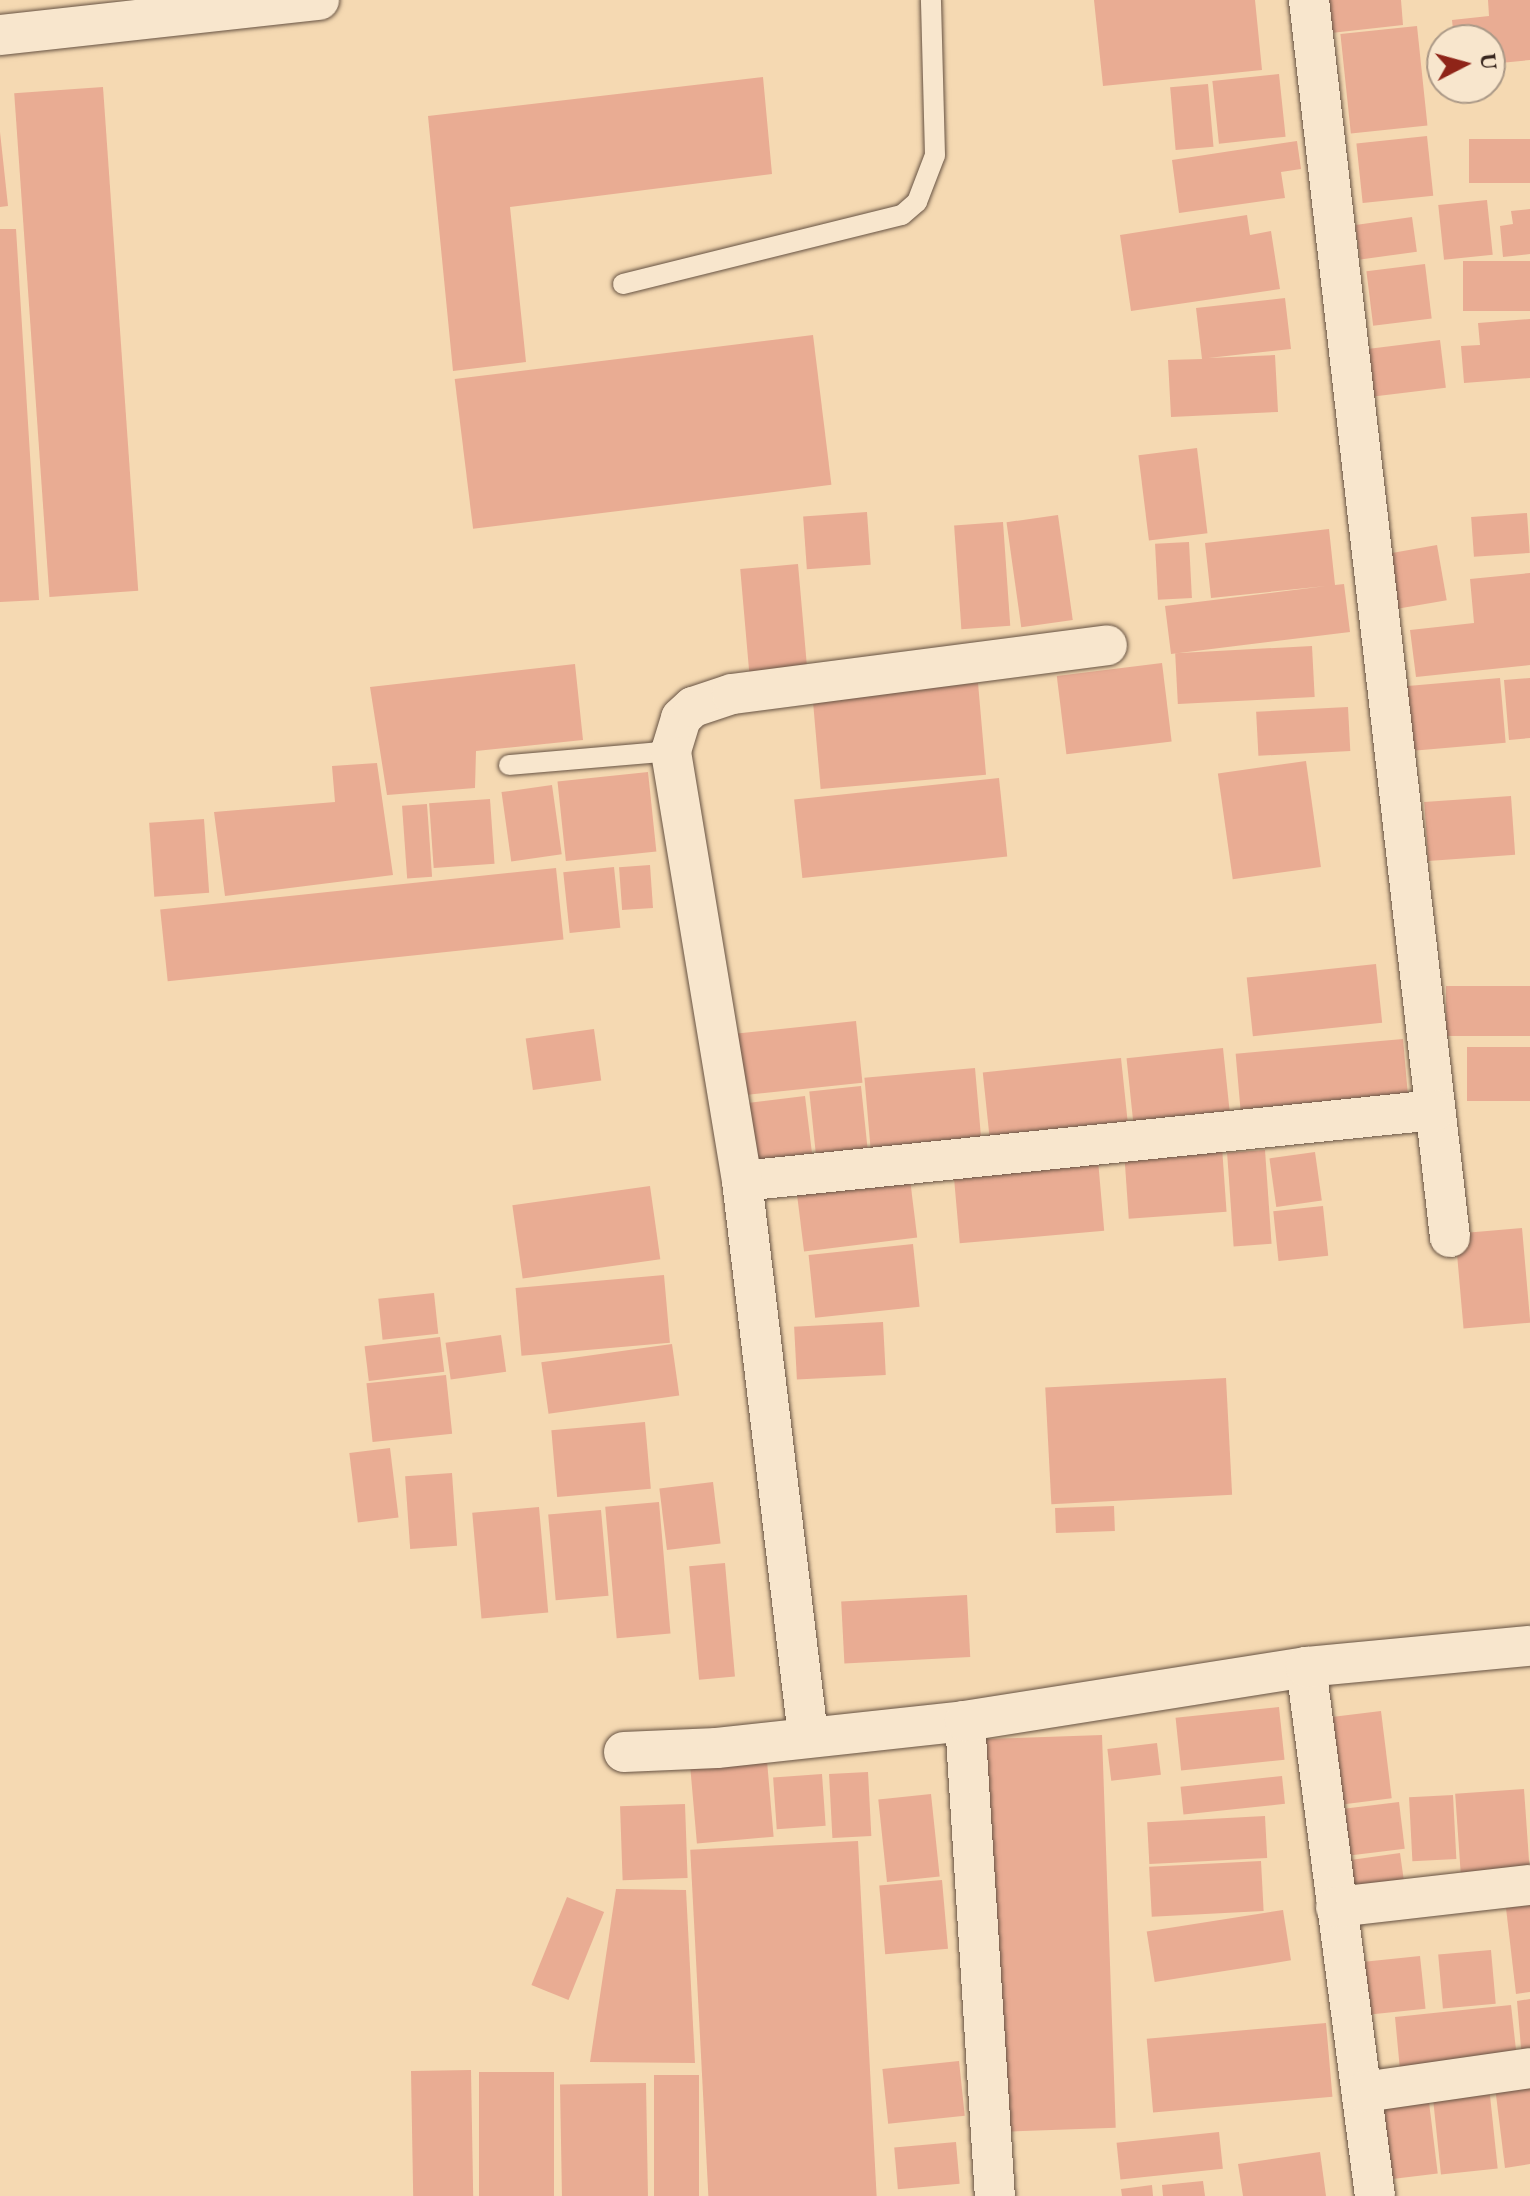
<!DOCTYPE html>
<style>
body{margin:0}
#map{position:relative;width:1530px;height:2196px;overflow:hidden;background:#f5d9b2;font-family:"EB Garamond",serif}
div>[style]{position:absolute}
.building>*{inset:0;background:#e9ac93;transform-origin:0 0}
.roads{filter:drop-shadow(0 0 2px #675343) drop-shadow(0 0 2px #675343)}
.service>*{height:20px;margin:-10px;padding:0 10px;transform-origin:10px;border-radius:10px;background:#f8e6cd}
.minor>*{height:40px;margin:-20px;padding:0 20px;transform-origin:20px;border-radius:20px;background:#f8e6cd}
span{translate:-50% -50%;white-space:nowrap;text-align:center;line-height:1.15;-webkit-text-stroke:8px #f8e6cd;paint-order:stroke}
.north{position:absolute;left:1426px;top:24px;width:80px;height:80px;box-sizing:border-box;background:#f8e6cd;border:2px solid #ab9987;border-radius:50%;rotate:84deg;font-size:22px;font-weight:700;line-height:32px;text-align:center;color:#38261e}
.north::after{content:'';display:block;margin:auto;width:28px;height:36px;background:#8f2418;clip-path:polygon(50% 0,100% 100%,50% 72%,0 100%)}
</style>
<div id="map">
<div class="building">
<div style="clip-path:polygon(1094px 0,1255px 0,1262px 70px,1103px 86px)"></div>
<div style="clip-path:polygon(1328px 0,1401px 0,1403px 25px,1331px 33px)"></div>
<div style="clip-path:polygon(1488px 0,1530px 0,1530px 60px,1490px 64px,1490px 40px,1454px 40px,1452px 20px,1489px 16px)"></div>
<div style="left:1417px;top:26px;width:100px;height:77px;rotate:84deg"></div>
<div style="left:1279px;top:74px;width:63px;height:67px;rotate:84deg"></div>
<div style="clip-path:polygon(763px 77px,772px 174px,510px 207px,526px 362px,453px 371px,428px 116px)"></div>
<div style="left:1208px;top:84px;width:63px;height:38px;rotate:85deg"></div>
<div style="left:103px;top:87px;width:505px;height:89px;rotate:86deg"></div>
<div style="clip-path:polygon(0 132px,8px 206px,0 207px)"></div>
<div style="left:1427px;top:136px;width:60px;height:71px;rotate:84deg"></div>
<div style="left:1530px;top:139px;width:44px;height:61px;rotate:90deg"></div>
<div style="clip-path:polygon(1297px 141px,1301px 169px,1281px 172px,1285px 198px,1179px 213px,1172px 160px)"></div>
<div style="left:1487px;top:200px;width:55px;height:49px;rotate:84deg"></div>
<div style="clip-path:polygon(1530px 209px,1530px 254px,1503px 257px,1500px 226px,1513px 224px,1511px 211px)"></div>
<div style="clip-path:polygon(1247px 215px,1250px 235px,1271px 231px,1280px 289px,1131px 311px,1120px 235px)"></div>
<div style="left:1412px;top:217px;width:35px;height:57px;rotate:82deg"></div>
<div style="clip-path:polygon(0 229px,16px 229px,39px 600px,0 602px)"></div>
<div style="left:1530px;top:261px;width:50px;height:67px;rotate:90deg"></div>
<div style="left:1425px;top:264px;width:55px;height:59px;rotate:83deg"></div>
<div style="clip-path:polygon(1285px 298px,1291px 349px,1208px 358px,1275px 355px,1278px 412px,1171px 417px,1168px 360px,1202px 359px,1196px 308px)"></div>
<div style="clip-path:polygon(1530px 319px,1530px 378px,1464px 383px,1461px 346px,1480px 345px,1478px 323px)"></div>
<div style="left:813px;top:335px;width:151px;height:361px;rotate:83deg"></div>
<div style="left:1440px;top:340px;width:48px;height:79px;rotate:83deg"></div>
<div style="left:1197px;top:448px;width:86px;height:59px;rotate:83deg"></div>
<div style="left:867px;top:512px;width:53px;height:64px;rotate:86deg"></div>
<div style="left:1527px;top:513px;width:40px;height:56px;rotate:86deg"></div>
<div style="left:1058px;top:515px;width:106px;height:52px;rotate:82deg"></div>
<div style="left:1003px;top:522px;width:104px;height:49px;rotate:86deg"></div>
<div style="clip-path:polygon(1329px 529px,1335px 585px,1344px 584px,1350px 632px,1171px 654px,1165px 606px,1326px 586px,1211px 598px,1205px 543px)"></div>
<div style="left:1189px;top:542px;width:56px;height:34px;rotate:87deg"></div>
<div style="left:1437px;top:545px;width:56px;height:50px;rotate:80deg"></div>
<div style="left:798px;top:564px;width:106px;height:58px;rotate:85deg"></div>
<div style="clip-path:polygon(1530px 573px,1530px 665px,1416px 677px,1410px 630px,1474px 623px,1470px 579px)"></div>
<div style="left:1312px;top:646px;width:51px;height:137px;rotate:87deg"></div>
<div style="left:1162px;top:663px;width:79px;height:106px;rotate:83deg"></div>
<div style="clip-path:polygon(575px 664px,583px 740px,476px 751px,475px 788px,387px 795px,370px 687px)"></div>
<div style="left:1500px;top:678px;width:65px;height:110px;rotate:85deg"></div>
<div style="clip-path:polygon(1530px 678px,1530px 738px,1509px 740px,1504px 680px)"></div>
<div style="left:978px;top:683px;width:92px;height:166px;rotate:85deg"></div>
<div style="left:1348px;top:707px;width:44px;height:92px;rotate:87deg"></div>
<div style="left:1306px;top:761px;width:107px;height:89px;rotate:82deg"></div>
<div style="clip-path:polygon(377px 763px,393px 875px,225px 896px,214px 812px,335px 802px,332px 766px)"></div>
<div style="left:648px;top:772px;width:80px;height:91px;rotate:84deg"></div>
<div style="left:999px;top:778px;width:79px;height:206px;rotate:84deg"></div>
<div style="left:552px;top:785px;width:70px;height:51px;rotate:82deg"></div>
<div style="left:1511px;top:796px;width:59px;height:87px;rotate:86deg"></div>
<div style="left:490px;top:799px;width:65px;height:61px;rotate:86deg"></div>
<div style="left:427px;top:804px;width:73px;height:25px;rotate:86deg"></div>
<div style="left:204px;top:819px;width:74px;height:55px;rotate:86deg"></div>
<div style="left:650px;top:865px;width:43px;height:31px;rotate:86deg"></div>
<div style="left:614px;top:867px;width:61px;height:51px;rotate:84deg"></div>
<div style="left:556px;top:868px;width:72px;height:398px;rotate:84deg"></div>
<div style="left:1376px;top:964px;width:59px;height:130px;rotate:84deg"></div>
<div style="left:1530px;top:986px;width:50px;height:84px;rotate:90deg"></div>
<div style="left:856px;top:1021px;width:62px;height:127px;rotate:84deg"></div>
<div style="left:594px;top:1029px;width:52px;height:69px;rotate:82deg"></div>
<div style="left:1403px;top:1039px;width:56px;height:168px;rotate:85deg"></div>
<div style="left:1530px;top:1047px;width:54px;height:63px;rotate:90deg"></div>
<div style="left:1223px;top:1048px;width:72px;height:97px;rotate:84deg"></div>
<div style="left:1121px;top:1058px;width:71px;height:139px;rotate:84deg"></div>
<div style="left:975px;top:1068px;width:74px;height:111px;rotate:85deg"></div>
<div style="left:861px;top:1086px;width:71px;height:52px;rotate:84deg"></div>
<div style="left:805px;top:1096px;width:62px;height:66px;rotate:83deg"></div>
<div style="left:1222px;top:1147px;width:65px;height:98px;rotate:86deg"></div>
<div style="left:1265px;top:1150px;width:94px;height:38px;rotate:86deg"></div>
<div style="left:1315px;top:1152px;width:49px;height:46px;rotate:82deg"></div>
<div style="left:1098px;top:1160px;width:71px;height:145px;rotate:85deg"></div>
<div style="left:910px;top:1179px;width:59px;height:114px;rotate:83deg"></div>
<div style="left:650px;top:1186px;width:74px;height:139px;rotate:82deg"></div>
<div style="left:1323px;top:1206px;width:50px;height:50px;rotate:84deg"></div>
<div style="left:1522px;top:1228px;width:95px;height:67px;rotate:85deg"></div>
<div style="left:913px;top:1244px;width:63px;height:105px;rotate:84deg"></div>
<div style="left:664px;top:1275px;width:68px;height:149px;rotate:85deg"></div>
<div style="left:434px;top:1293px;width:41px;height:56px;rotate:84deg"></div>
<div style="left:883px;top:1322px;width:53px;height:89px;rotate:87deg"></div>
<div style="left:501px;top:1335px;width:37px;height:56px;rotate:82deg"></div>
<div style="left:440px;top:1337px;width:35px;height:76px;rotate:83deg"></div>
<div style="left:672px;top:1344px;width:52px;height:132px;rotate:82deg"></div>
<div style="left:446px;top:1375px;width:59px;height:80px;rotate:84deg"></div>
<div style="left:1226px;top:1378px;width:117px;height:181px;rotate:87deg"></div>
<div style="left:645px;top:1422px;width:67px;height:94px;rotate:85deg"></div>
<div style="left:390px;top:1448px;width:70px;height:41px;rotate:83deg"></div>
<div style="left:452px;top:1473px;width:73px;height:47px;rotate:86deg"></div>
<div style="left:713px;top:1482px;width:62px;height:54px;rotate:83deg"></div>
<div style="left:659px;top:1502px;width:132px;height:54px;rotate:85deg"></div>
<div style="left:1114px;top:1506px;width:25px;height:59px;rotate:88deg"></div>
<div style="left:539px;top:1507px;width:106px;height:67px;rotate:85deg"></div>
<div style="left:601px;top:1510px;width:86px;height:53px;rotate:85deg"></div>
<div style="left:725px;top:1563px;width:114px;height:36px;rotate:85deg"></div>
<div style="left:967px;top:1595px;width:62px;height:126px;rotate:87deg"></div>
<div style="left:1279px;top:1707px;width:53px;height:104px;rotate:84deg"></div>
<div style="left:1381px;top:1711px;width:88px;height:64px;rotate:83deg"></div>
<div style="left:1102px;top:1735px;width:393px;height:118px;rotate:88deg"></div>
<div style="left:1157px;top:1743px;width:32px;height:50px;rotate:83deg"></div>
<div style="left:767px;top:1761px;width:76px;height:77px;rotate:85deg"></div>
<div style="left:868px;top:1772px;width:64px;height:39px;rotate:87deg"></div>
<div style="left:822px;top:1774px;width:52px;height:49px;rotate:86deg"></div>
<div style="left:1282px;top:1776px;width:28px;height:102px;rotate:84deg"></div>
<div style="left:1524px;top:1789px;width:94px;height:69px;rotate:86deg"></div>
<div style="left:931px;top:1794px;width:83px;height:53px;rotate:84deg"></div>
<div style="left:1453px;top:1795px;width:64px;height:44px;rotate:87deg"></div>
<div style="left:1399px;top:1802px;width:47px;height:74px;rotate:83deg"></div>
<div style="left:685px;top:1804px;width:74px;height:65px;rotate:88deg"></div>
<div style="left:1265px;top:1816px;width:42px;height:118px;rotate:87deg"></div>
<div style="left:858px;top:1841px;width:356px;height:168px;rotate:87deg"></div>
<div style="left:1400px;top:1853px;width:41px;height:64px;rotate:82deg"></div>
<div style="left:1261px;top:1861px;width:50px;height:112px;rotate:87deg"></div>
<div style="left:942px;top:1880px;width:69px;height:63px;rotate:85deg"></div>
<div style="clip-path:polygon(616px 1889px,686px 1890px,695px 2063px,590px 2062px)"></div>
<div style="left:567px;top:1897px;width:40px;height:95px;rotate:22deg"></div>
<div style="clip-path:polygon(1530px 1905px,1530px 1992px,1516px 1994px,1506px 1908px)"></div>
<div style="left:1283px;top:1910px;width:51px;height:138px;rotate:81deg"></div>
<div style="left:1491px;top:1950px;width:54px;height:53px;rotate:85deg"></div>
<div style="left:1420px;top:1956px;width:53px;height:63px;rotate:84deg"></div>
<div style="clip-path:polygon(1530px 1999px,1530px 2058px,1522px 2059px,1517px 2001px)"></div>
<div style="clip-path:polygon(1511px 2005px,1518px 2068px,1400px 2070px,1395px 2017px)"></div>
<div style="left:1326px;top:2023px;width:74px;height:180px;rotate:85deg"></div>
<div style="left:959px;top:2061px;width:55px;height:77px;rotate:84deg"></div>
<div style="left:471px;top:2070px;width:126px;height:60px;rotate:89deg"></div>
<div style="left:554px;top:2072px;width:124px;height:75px;rotate:90deg"></div>
<div style="left:654px;top:2075px;width:45px;height:121px"></div>
<div style="clip-path:polygon(1530px 2082px,1530px 2164px,1505px 2168px,1495px 2087px)"></div>
<div style="left:646px;top:2083px;width:113px;height:86px;rotate:89deg"></div>
<div style="left:1489px;top:2086px;width:83px;height:57px;rotate:84deg"></div>
<div style="left:1428px;top:2094px;width:80px;height:52px;rotate:83deg"></div>
<div style="left:1219px;top:2132px;width:37px;height:103px;rotate:84deg"></div>
<div style="left:956px;top:2142px;width:42px;height:62px;rotate:85deg"></div>
<div style="clip-path:polygon(1320px 2152px,1326px 2196px,1243px 2196px,1238px 2164px)"></div>
<div style="clip-path:polygon(1203px 2181px,1205px 2196px,1163px 2196px,1162px 2185px)"></div>
<div style="clip-path:polygon(1152px 2185px,1153px 2196px,1122px 2196px,1121px 2189px)"></div>
</div>
<div class="roads">
<div class="service">
<div style="left:623px;top:284px;width:287px;rotate:-13.9deg"></div>
<div style="left:902px;top:215px;width:20px;rotate:-41deg"></div>
<div style="left:917px;top:202px;width:50px;rotate:-69deg"></div>
<div style="left:935px;top:155px;width:155px;rotate:-91.5deg"></div>
<div style="left:509px;top:765px;width:163px;rotate:-4.9deg"></div>
</div>
<div class="minor">
<div style="left:1309px;top:0;width:1245px;rotate:83.5deg"></div>
<div style="left:0;top:35px;width:321px;rotate:-6.3deg"></div>
<div style="left:742px;top:1181px;width:697px;rotate:-5.85deg"></div>
<div style="left:1306px;top:1667px;width:533px;rotate:82.57deg"></div>
<div style="left:965px;top:1721px;width:476px;rotate:86.4deg"></div>
<div style="left:808px;top:1736px;width:559px;rotate:-96.78deg"></div>
<div style="left:742px;top:1181px;width:436px;rotate:-99.4deg"></div>
<div style="left:671px;top:751px;width:34px;rotate:-73deg"></div>
<div style="left:681px;top:718px;width:16px;rotate:-43deg"></div>
<div style="left:693px;top:707px;width:41px;rotate:-18.4deg"></div>
<div style="left:732px;top:694px;width:378px;rotate:-7.4deg"></div>
<div style="left:624px;top:1752px;width:93px;rotate:-2.5deg"></div>
<div style="left:717px;top:1748px;width:249px;rotate:-6.2deg"></div>
<div style="left:965px;top:1721px;width:345px;rotate:-9deg"></div>
<div style="left:1306px;top:1667px;width:225px;rotate:-5.4deg"></div>
<div style="left:1336px;top:1907px;width:195px;rotate:-6.5deg"></div>
<div style="left:1364px;top:2092px;width:168px;rotate:-8.2deg"></div>
</div>
</div>
<div class="north">U</div>
</div>
